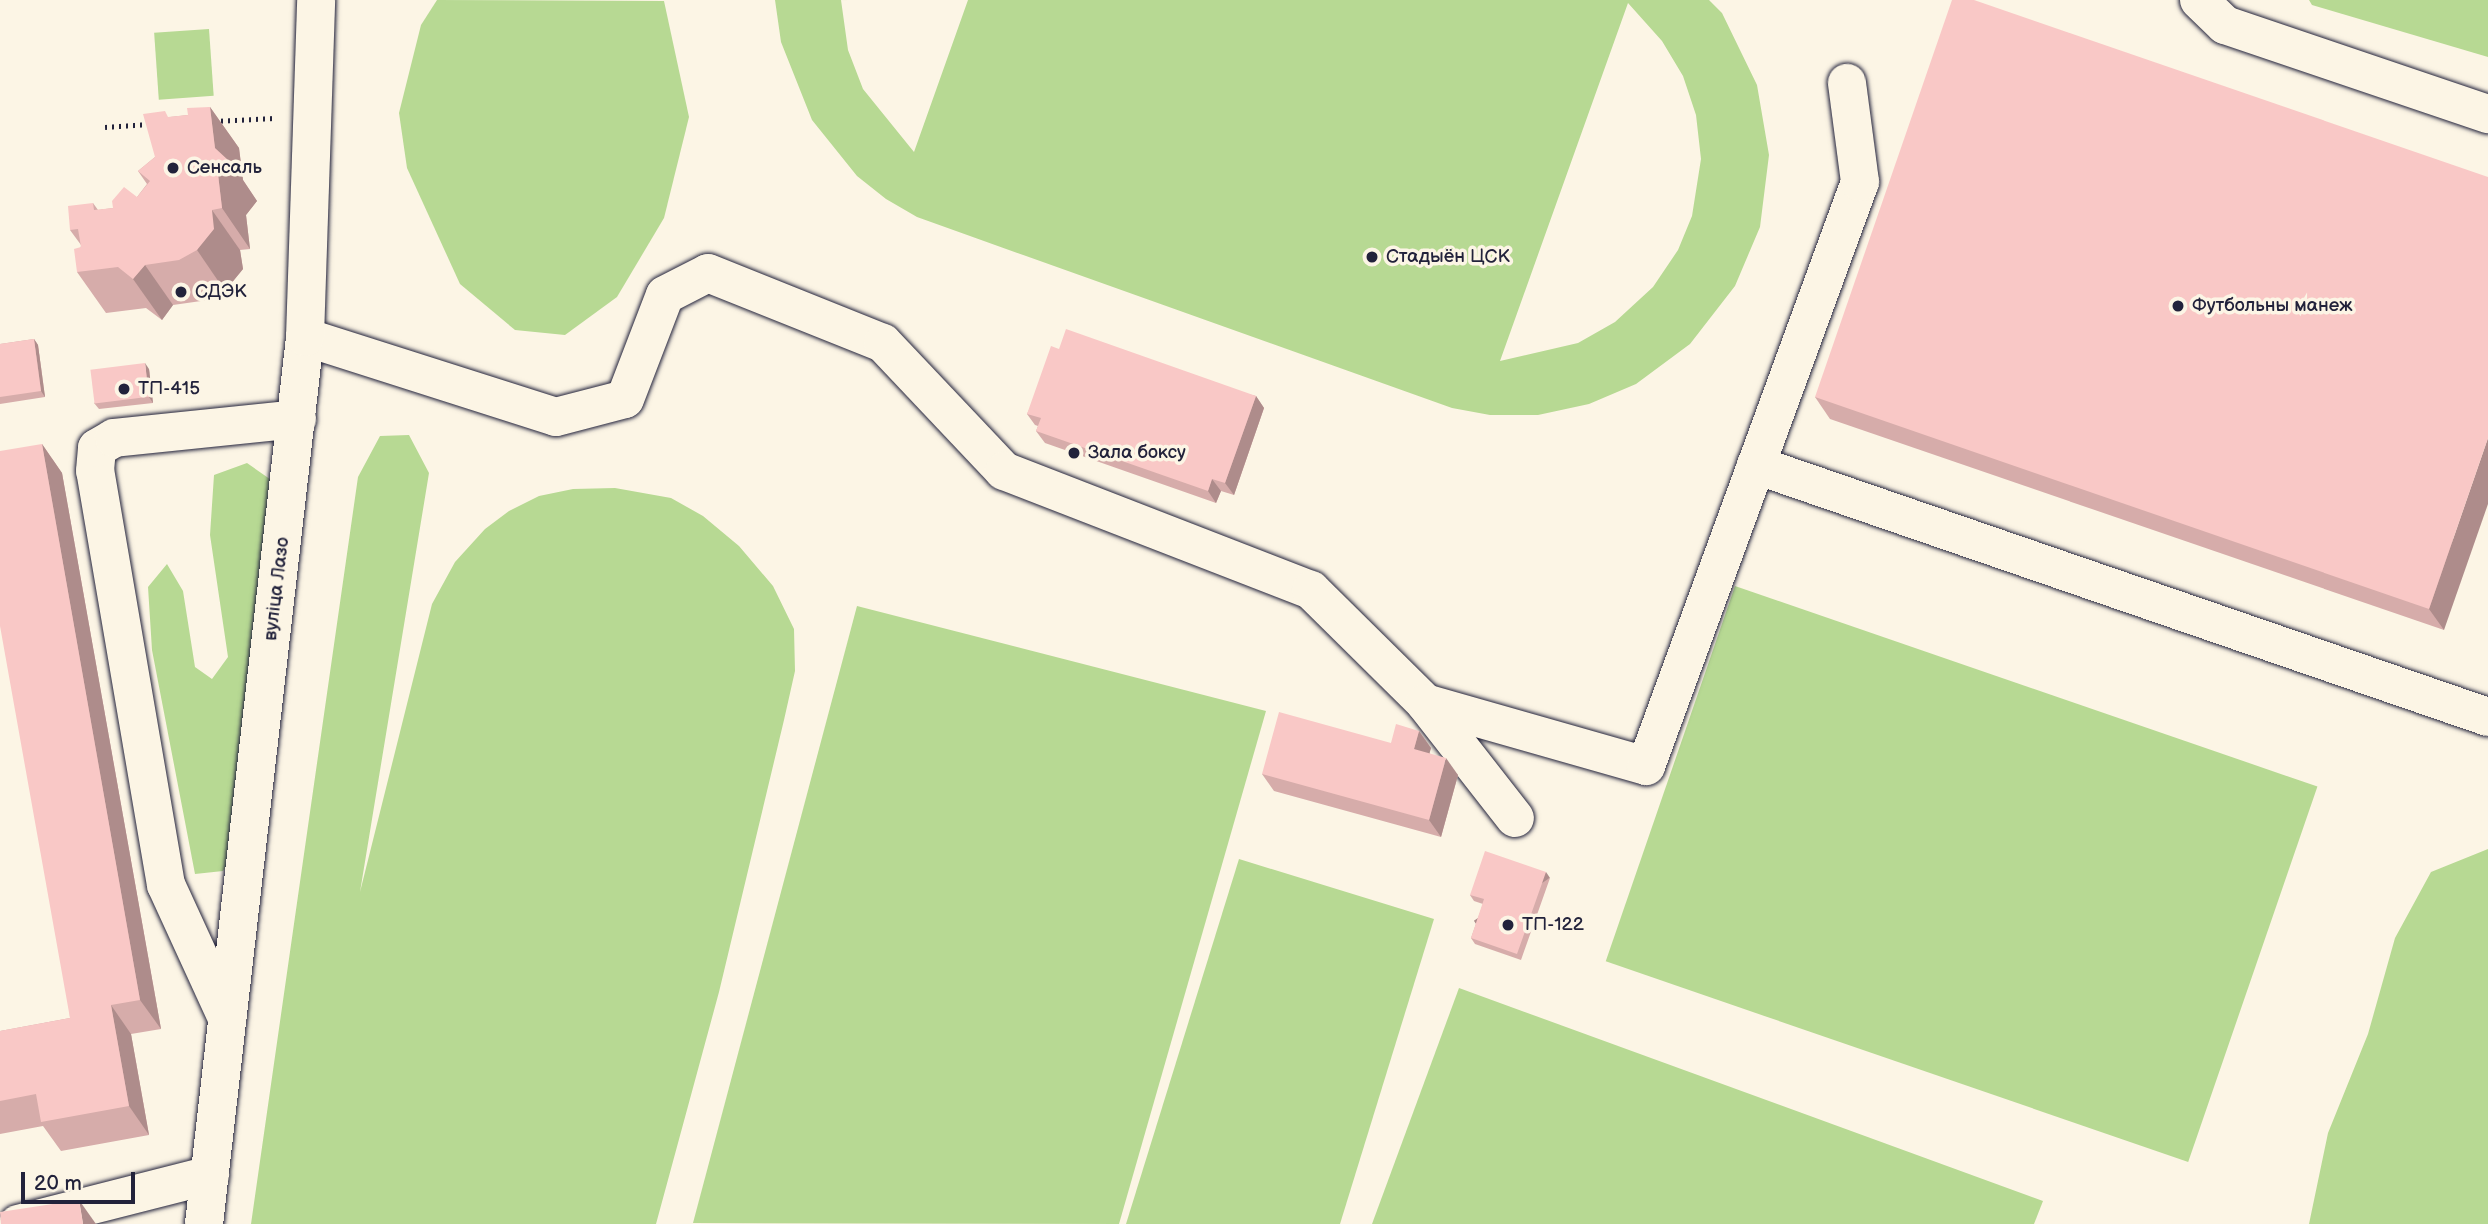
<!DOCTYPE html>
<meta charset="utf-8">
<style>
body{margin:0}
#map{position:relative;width:2488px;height:1224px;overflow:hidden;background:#fcf5e5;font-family:"Balsamiq Sans",sans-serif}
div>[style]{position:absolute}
.green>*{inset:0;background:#b7d993;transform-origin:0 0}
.path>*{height:4.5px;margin-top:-2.25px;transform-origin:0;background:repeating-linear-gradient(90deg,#22223b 0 2px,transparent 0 7px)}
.roads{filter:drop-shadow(0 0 2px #22223b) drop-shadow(0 0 2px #22223b)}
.minor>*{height:38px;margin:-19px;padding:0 19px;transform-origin:19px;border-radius:19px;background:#fcf5e5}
.wall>*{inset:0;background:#d6acaa}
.shaded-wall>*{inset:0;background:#ae8c8b;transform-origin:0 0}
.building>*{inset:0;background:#f9c8c6;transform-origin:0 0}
.dots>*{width:19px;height:19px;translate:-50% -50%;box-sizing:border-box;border:4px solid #fcf5e5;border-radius:50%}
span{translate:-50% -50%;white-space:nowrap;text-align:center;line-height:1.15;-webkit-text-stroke:7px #fcf5e5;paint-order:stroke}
.poi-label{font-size:19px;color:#22223b}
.left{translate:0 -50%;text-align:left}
.street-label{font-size:19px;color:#22223b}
.scale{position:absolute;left:21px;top:1172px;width:114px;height:32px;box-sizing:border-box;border:4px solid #22223b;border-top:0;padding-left:9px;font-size:21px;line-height:24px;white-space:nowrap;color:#22223b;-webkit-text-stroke:5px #fcf5e5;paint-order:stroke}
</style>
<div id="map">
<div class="green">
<div style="clip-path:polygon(437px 0,664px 1px,689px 117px,664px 218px,617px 297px,565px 335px,515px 330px,460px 284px,407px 168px,399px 113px,421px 25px)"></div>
<div style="clip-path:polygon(evenodd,775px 0,841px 0,848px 50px,863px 89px,914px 152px,968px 0,1709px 0,1722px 13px,1757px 85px,1769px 155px,1760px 227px,1735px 286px,1690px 344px,1636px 384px,1589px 404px,1538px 415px,1490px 415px,1452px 408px,970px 236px,917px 217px,886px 199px,857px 176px,812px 120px,781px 42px,775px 0,1628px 3px,1662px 41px,1683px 76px,1696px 115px,1701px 159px,1692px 216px,1678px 250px,1653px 287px,1615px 322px,1578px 343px,1500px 361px,1628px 3px)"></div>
<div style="clip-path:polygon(2309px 0,2488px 0,2488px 57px,2312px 5px)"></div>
<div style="left:209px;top:29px;width:67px;height:55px;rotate:86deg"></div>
<div style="clip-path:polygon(409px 435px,429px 473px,360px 892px,432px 604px,455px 562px,485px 529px,509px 511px,539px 496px,573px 489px,615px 488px,671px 498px,703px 516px,739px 546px,773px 586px,794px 629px,795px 671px,784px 720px,719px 992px,656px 1224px,251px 1224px,358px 477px,380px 436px)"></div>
<div style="clip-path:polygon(247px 463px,277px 484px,234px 857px,223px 871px,195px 874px,152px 650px,148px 587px,167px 564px,183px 591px,195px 667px,212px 679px,228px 657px,210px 535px,214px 475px)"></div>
<div style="left:1735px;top:586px;width:616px;height:397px;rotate:19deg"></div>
<div style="clip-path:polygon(857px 606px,1266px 711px,1119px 1224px,693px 1223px)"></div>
<div style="clip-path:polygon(2488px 849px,2488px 1224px,2309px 1224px,2328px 1133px,2368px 1034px,2395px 938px,2431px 872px)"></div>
<div style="clip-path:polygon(1239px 859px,1434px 919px,1340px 1224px,1126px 1224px)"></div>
<div style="clip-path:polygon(1459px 988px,2043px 1201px,2034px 1224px,1372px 1224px)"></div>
</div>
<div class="path">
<div style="left:214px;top:121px;width:61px;rotate:-2.8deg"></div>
<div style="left:105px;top:127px;width:44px;rotate:-3.9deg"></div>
</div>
<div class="roads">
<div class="minor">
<div style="left:2199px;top:0;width:36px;rotate:44deg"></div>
<div style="left:2225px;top:25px;width:278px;rotate:18.7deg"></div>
<div style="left:305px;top:337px;width:263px;rotate:17.7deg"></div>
<div style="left:556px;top:417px;width:71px;rotate:-14.6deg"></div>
<div style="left:625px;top:399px;width:111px;rotate:-69deg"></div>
<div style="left:665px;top:295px;width:48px;rotate:-27.1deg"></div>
<div style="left:708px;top:273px;width:188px;rotate:21.8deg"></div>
<div style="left:883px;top:343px;width:176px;rotate:46.6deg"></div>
<div style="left:1004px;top:471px;width:329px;rotate:21.2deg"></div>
<div style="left:1311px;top:590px;width:161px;rotate:44.7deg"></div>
<div style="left:1425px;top:703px;width:146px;rotate:52deg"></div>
<div style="left:1756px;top:465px;width:774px;rotate:19deg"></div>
<div style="left:1425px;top:703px;width:230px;rotate:15.9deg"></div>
<div style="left:1646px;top:766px;width:622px;rotate:-69.88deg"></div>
<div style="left:1860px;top:182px;width:100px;rotate:-97.5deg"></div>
<div style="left:227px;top:1018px;width:146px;rotate:-114.6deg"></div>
<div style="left:166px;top:885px;width:420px;rotate:-99.7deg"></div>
<div style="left:95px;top:471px;width:23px;rotate:-85deg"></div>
<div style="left:97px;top:448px;width:20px;rotate:-30deg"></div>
<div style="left:114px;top:438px;width:184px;rotate:-5.9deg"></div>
<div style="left:18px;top:1224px;width:198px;rotate:-14.3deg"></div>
<div style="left:204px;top:1224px;width:893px;rotate:-83.5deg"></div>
<div style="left:305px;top:337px;width:337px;rotate:-88.1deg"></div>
</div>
</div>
<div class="wall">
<div style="clip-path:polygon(210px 107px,239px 148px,243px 180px,257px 201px,246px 215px,250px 249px,240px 250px,243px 269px,225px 291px,208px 300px,173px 305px,162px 320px,146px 308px,106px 313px,77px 272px,81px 245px,70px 230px,93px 203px,98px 210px,113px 208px,137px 197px,147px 184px,138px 171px,155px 157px,170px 117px,188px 115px)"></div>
<div style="clip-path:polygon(2488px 177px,2444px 630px,1830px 419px,1815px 397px)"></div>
<div style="clip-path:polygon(34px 339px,38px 345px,45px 397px,0 404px,0 344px)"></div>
<div style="clip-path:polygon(1059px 349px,1256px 396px,1264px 408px,1234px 495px,1221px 491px,1216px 503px,1045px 443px,1036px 431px,1038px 426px,1035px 425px,1027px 414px)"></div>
<div style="clip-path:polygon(149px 369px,153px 403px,99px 409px,94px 403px)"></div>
<div style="clip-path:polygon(42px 444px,62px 473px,161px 1029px,131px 1034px,149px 1135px,61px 1151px,43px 1126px,0 1134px,0 1031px,70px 1018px)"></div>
<div style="clip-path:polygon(1419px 731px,1431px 748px,1429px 753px,1458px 775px,1441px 837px,1274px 791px,1262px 774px,1391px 743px)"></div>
<div style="clip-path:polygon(1550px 878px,1521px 960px,1475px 944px,1471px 938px,1483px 904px,1474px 901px,1470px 895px)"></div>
</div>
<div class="shaded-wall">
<div style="clip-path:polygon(210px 107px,239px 148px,243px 180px,257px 201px,246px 215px,250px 249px,222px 208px)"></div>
<div style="clip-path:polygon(212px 210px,240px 250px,243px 269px,225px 291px,197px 250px)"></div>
<div style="clip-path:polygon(145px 265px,173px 305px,162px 320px,133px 279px)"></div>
<div style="clip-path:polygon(34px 339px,38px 345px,45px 397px,41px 391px)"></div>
<div style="clip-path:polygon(145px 363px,149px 369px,153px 403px,149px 397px)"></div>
<div style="clip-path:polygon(1256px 396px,1264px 408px,1234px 495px,1225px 483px)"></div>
<div style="clip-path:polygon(2488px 438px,2488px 504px,2444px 630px,2429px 609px)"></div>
<div style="clip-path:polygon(42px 444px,62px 473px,161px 1029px,140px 1000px)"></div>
<div style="clip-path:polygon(1212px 479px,1221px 491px,1216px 503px,1208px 491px)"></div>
<div style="clip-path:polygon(1419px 731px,1431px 748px,1426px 766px,1414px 749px)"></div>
<div style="clip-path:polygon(1446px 758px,1458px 775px,1441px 837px,1429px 820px)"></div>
<div style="left:1546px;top:872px;width:7px;height:87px;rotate:56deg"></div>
<div style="clip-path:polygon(111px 1005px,131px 1034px,149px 1135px,129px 1106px)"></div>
<div style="clip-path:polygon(79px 1200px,96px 1224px,83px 1224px)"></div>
</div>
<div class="building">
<div style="clip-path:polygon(1952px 0,1974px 0,2488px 177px,2488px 438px,2429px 609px,1815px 397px)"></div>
<div style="clip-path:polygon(210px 107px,215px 148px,228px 160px,218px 174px,222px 208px,212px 210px,214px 229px,197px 250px,179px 260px,145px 265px,133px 279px,118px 267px,77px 272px,74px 249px,81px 247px,78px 229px,70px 230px,68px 206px,93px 203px,94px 210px,113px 208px,112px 201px,124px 187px,137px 197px,150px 181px,138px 171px,155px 157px,143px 114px,165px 111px,168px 117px,188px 115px,187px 108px)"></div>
<div style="clip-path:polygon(1066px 329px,1256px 396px,1225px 483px,1212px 479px,1208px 491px,1036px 431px,1041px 418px,1027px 414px,1051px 346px,1059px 349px)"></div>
<div style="clip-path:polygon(34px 339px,41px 391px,0 397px,0 344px)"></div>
<div style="left:145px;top:363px;width:34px;height:55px;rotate:83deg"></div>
<div style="clip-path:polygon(42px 444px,140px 1000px,111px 1005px,129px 1106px,41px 1122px,36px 1094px,0 1101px,0 1031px,70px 1018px,0 626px,0 451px)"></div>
<div style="clip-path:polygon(1279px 712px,1391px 743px,1396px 724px,1419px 731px,1414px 749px,1446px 758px,1429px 820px,1262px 774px)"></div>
<div style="clip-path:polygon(1485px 851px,1546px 872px,1517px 954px,1471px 938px,1484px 899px,1470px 895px)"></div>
<div style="clip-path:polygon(79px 1200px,83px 1224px,1px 1224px,0 1212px)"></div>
</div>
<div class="dots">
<div style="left:173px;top:168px;background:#22223b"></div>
<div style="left:1372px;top:257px;background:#22223b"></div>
<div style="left:181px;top:292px;background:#22223b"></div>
<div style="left:2178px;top:306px;background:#22223b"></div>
<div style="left:124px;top:389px;background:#22223b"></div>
<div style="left:1074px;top:453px;background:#22223b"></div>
<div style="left:1508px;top:925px;background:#22223b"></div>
</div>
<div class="poi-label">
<span class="left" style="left:187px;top:168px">Сенсаль</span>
<span class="left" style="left:1386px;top:257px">Стадыён ЦСК</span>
<span class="left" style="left:195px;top:292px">СДЭК</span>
<span class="left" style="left:2192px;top:306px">Футбольны манеж</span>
<span class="left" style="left:138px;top:389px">ТП-415</span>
<span class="left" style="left:1088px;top:453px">Зала боксу</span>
<span class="left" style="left:1522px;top:925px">ТП-122</span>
</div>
<div class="street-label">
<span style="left:277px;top:589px;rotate:-83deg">вуліца Лазо</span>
</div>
<div class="scale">20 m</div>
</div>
